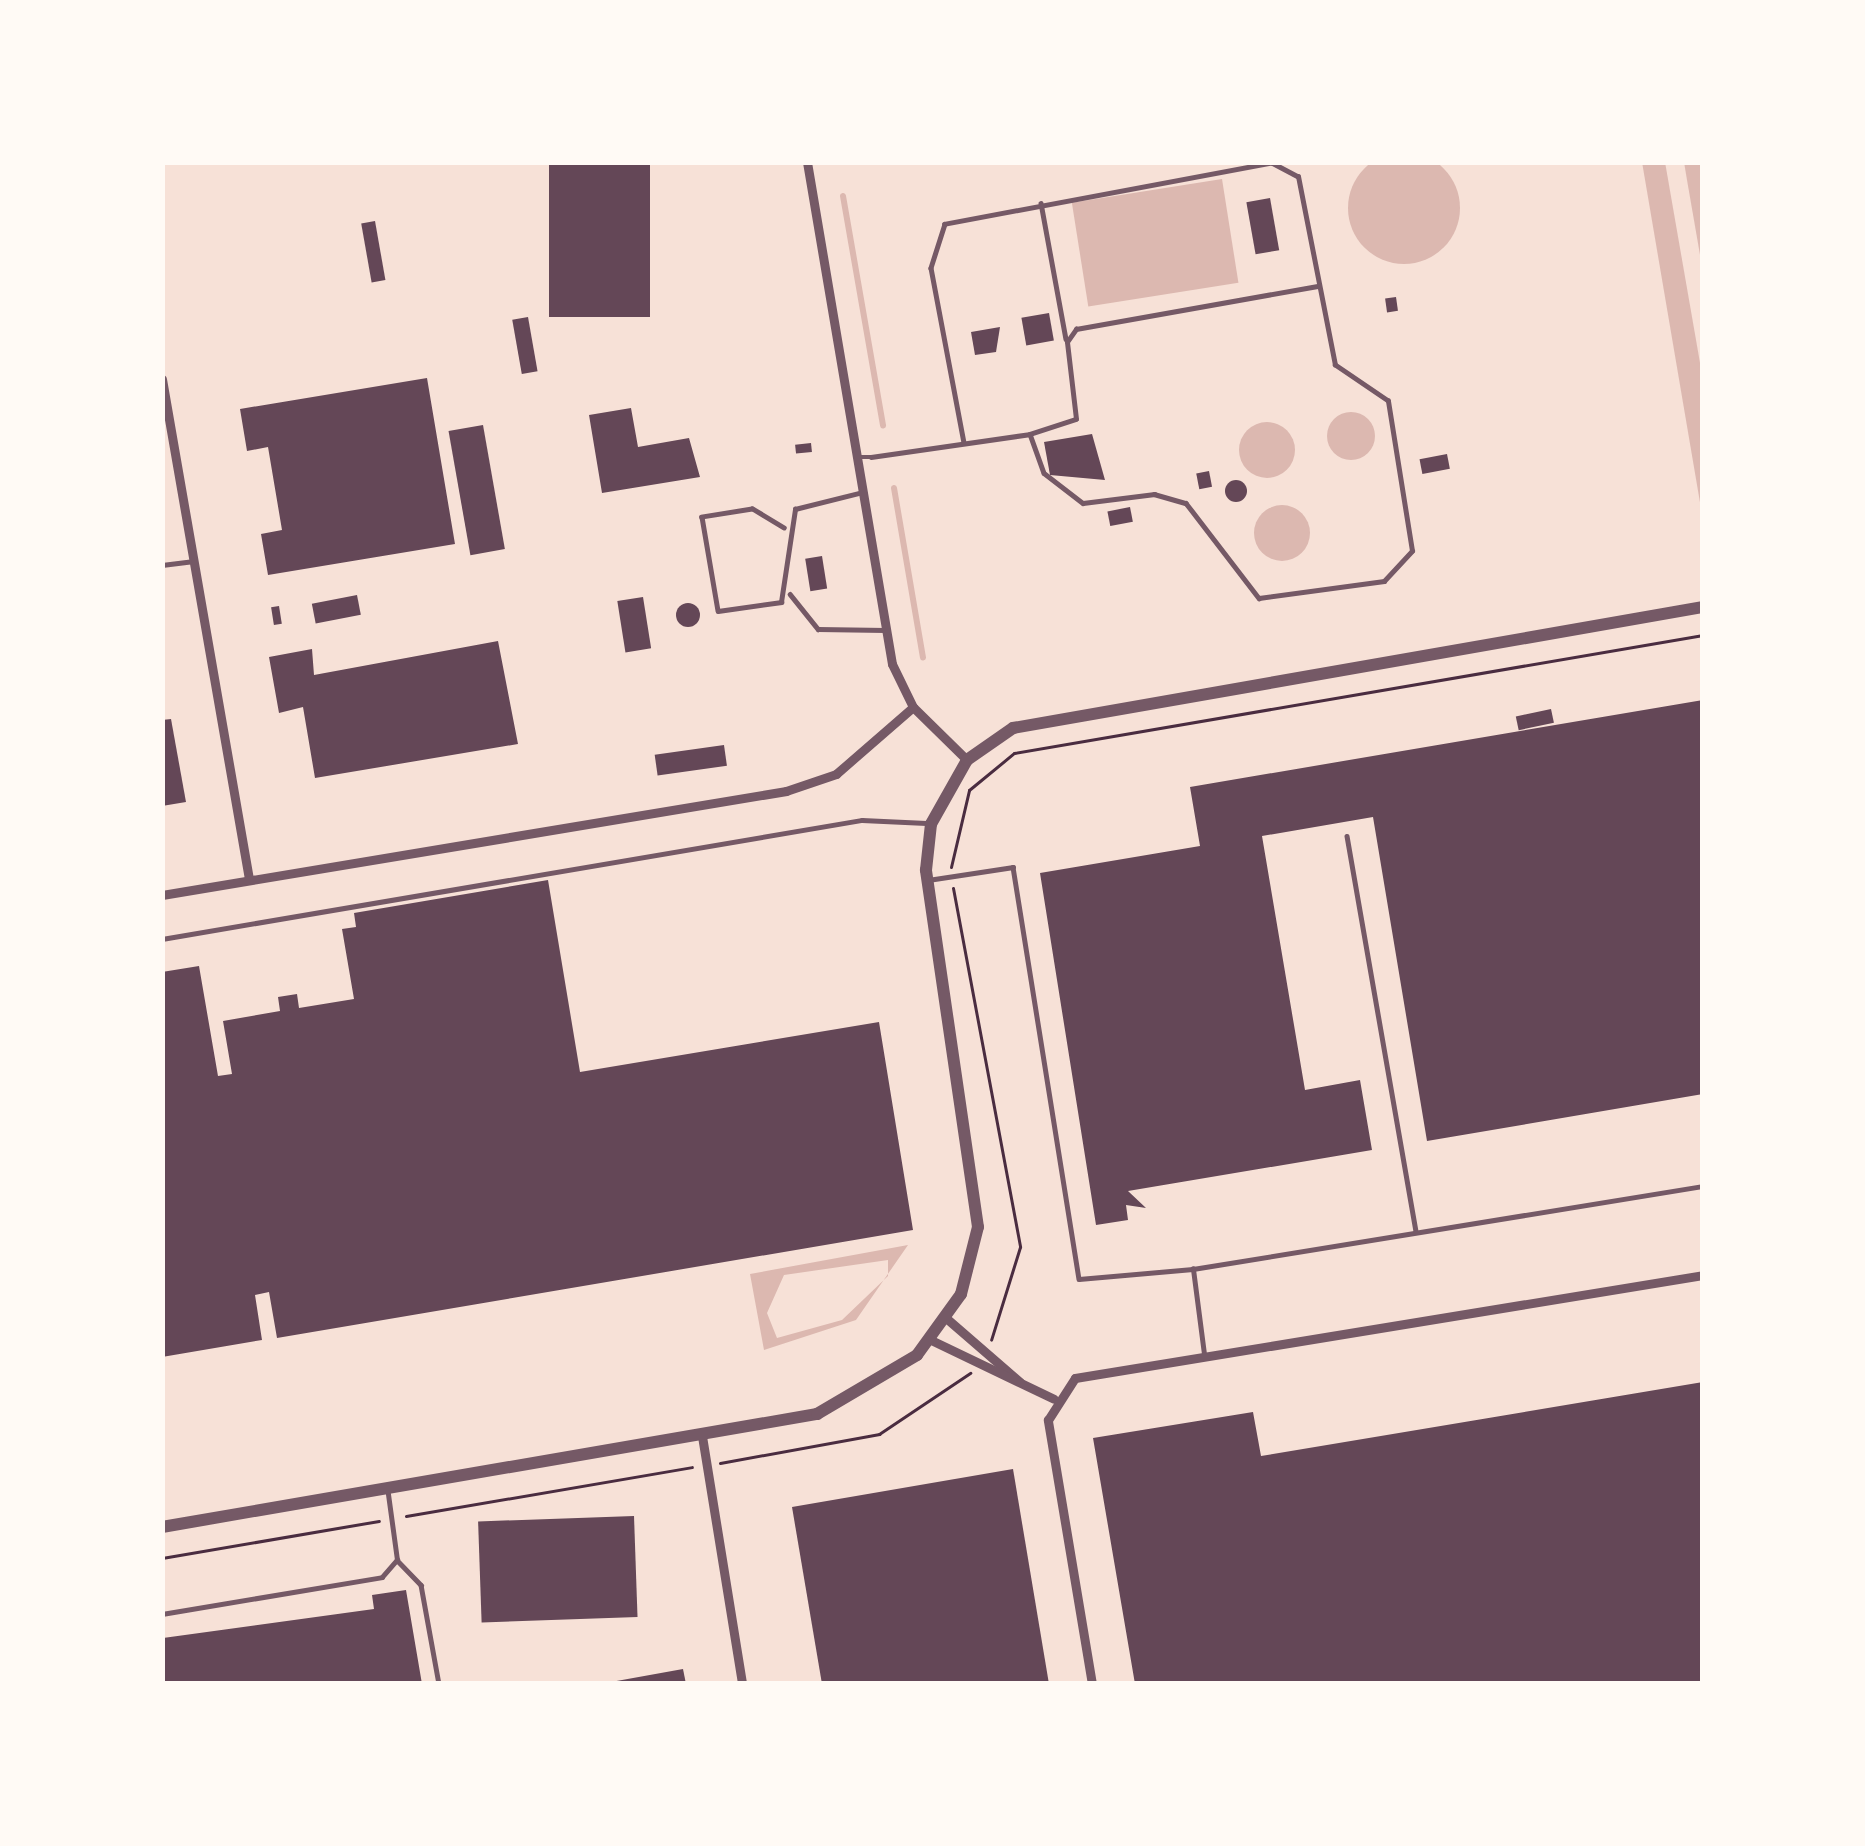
<!DOCTYPE html>
<style>
body{margin:0}
#map{position:relative;width:1865px;height:1846px;overflow:hidden;background:#f7e1d7;font-family:"DM Sans",sans-serif}
div>[style]{position:absolute}
.water>*{inset:0;background:#dcb8b0;transform-origin:0 0}
.round{border-radius:50%}
.stream>*{height:6px;margin:-3px;padding:0 3px;transform-origin:3px;border-radius:3px;background:#dcb8b0}
.building>*{inset:0;background:#644757;transform-origin:0 0}
.path>*{height:3px;margin:-1.5px;padding:0 1.5px;transform-origin:1.5px;border-radius:1.5px;background:#4a2c40}
.service>*{height:4.5px;margin:-2.25px;padding:0 2.25px;transform-origin:2.25px;border-radius:2.25px;background:#755966}
.minor>*{height:9px;margin:-4.5px;padding:0 4.5px;transform-origin:4.5px;border-radius:4.5px;background:#755966}
.tertiary>*{height:12px;margin:-6px;padding:0 6px;transform-origin:6px;border-radius:6px;background:#755966}
span{translate:-50% -50%;white-space:nowrap;text-align:center;line-height:1.15;-webkit-text-stroke:12px #fffaf5;paint-order:stroke}
.frame{position:absolute;inset:0;border:165px solid #fffaf5;pointer-events:none}
</style>
<div id="map">
<div class="water">
<div class="round" style="left:1348px;top:152px;width:112px;height:112px"></div>
<div style="clip-path:polygon(1642px 162px,1665px 162px,1703px 380px,1703px 520px)"></div>
<div style="clip-path:polygon(1684px 162px,1703px 162px,1703px 272px,1687px 180px)"></div>
<div style="left:1222px;top:179px;width:105px;height:152px;rotate:81deg"></div>
<div class="round" style="left:1327px;top:412px;width:48px;height:48px"></div>
<div class="round" style="left:1239px;top:422px;width:56px;height:56px"></div>
<div class="round" style="left:1254px;top:505px;width:56px;height:56px"></div>
<div style="clip-path:polygon(evenodd,908px 1245px,856px 1320px,764px 1350px,750px 1274px,908px 1245px,888px 1260px,888px 1276px,842px 1320px,777px 1338px,767px 1313px,784px 1275px,888px 1260px)"></div>
</div>
<div class="stream">
<div style="left:843px;top:196px;width:233px;rotate:80.1deg"></div>
<div style="left:894px;top:488px;width:172px;rotate:80.3deg"></div>
</div>
<div class="building">
<div style="left:549px;top:162px;width:101px;height:155px"></div>
<div style="left:1270px;top:198px;width:53px;height:24px;rotate:80deg"></div>
<div style="left:375px;top:221px;width:60px;height:14px;rotate:80deg"></div>
<div style="left:1396px;top:297px;width:14px;height:11px;rotate:82deg"></div>
<div style="left:1049px;top:313px;width:28px;height:28px;rotate:80deg"></div>
<div style="left:528px;top:317px;width:55px;height:16px;rotate:80deg"></div>
<div style="clip-path:polygon(1000px 327px,996px 352px,975px 355px,971px 332px)"></div>
<div style="clip-path:polygon(427px 378px,455px 544px,268px 575px,261px 534px,282px 530px,268px 447px,247px 451px,240px 409px)"></div>
<div style="clip-path:polygon(631px 408px,638px 447px,689px 438px,700px 477px,602px 493px,589px 415px)"></div>
<div style="left:483px;top:425px;width:126px;height:35px;rotate:80deg"></div>
<div style="clip-path:polygon(1092px 434px,1105px 480px,1050px 475px,1044px 442px)"></div>
<div style="left:811px;top:443px;width:9px;height:16px;rotate:84deg"></div>
<div style="left:1447px;top:454px;width:15px;height:28px;rotate:79deg"></div>
<div style="left:1209px;top:471px;width:16px;height:13px;rotate:79deg"></div>
<div class="round" style="left:1225px;top:480px;width:22px;height:22px"></div>
<div style="left:1130px;top:507px;width:15px;height:23px;rotate:79deg"></div>
<div style="left:822px;top:556px;width:33px;height:17px;rotate:81deg"></div>
<div style="left:357px;top:595px;width:20px;height:46px;rotate:79deg"></div>
<div style="left:643px;top:597px;width:52px;height:26px;rotate:81deg"></div>
<div class="round" style="left:676px;top:603px;width:24px;height:24px"></div>
<div style="left:279px;top:606px;width:18px;height:8px;rotate:81deg"></div>
<div style="clip-path:polygon(498px 641px,518px 744px,315px 778px,303px 707px,279px 713px,269px 657px,312px 649px,314px 675px)"></div>
<div style="clip-path:polygon(1703px 700px,1703px 1094px,1427px 1141px,1373px 817px,1262px 836px,1305px 1090px,1360px 1080px,1372px 1150px,1128px 1191px,1146px 1208px,1126px 1205px,1128px 1220px,1096px 1225px,1040px 873px,1200px 846px,1190px 787px)"></div>
<div style="left:1551px;top:709px;width:14px;height:36px;rotate:78deg"></div>
<div style="clip-path:polygon(171px 719px,186px 802px,162px 806px,162px 720px)"></div>
<div style="left:724px;top:745px;width:21px;height:70px;rotate:82deg"></div>
<div style="clip-path:polygon(548px 880px,580px 1072px,879px 1022px,913px 1230px,277px 1338px,269px 1292px,255px 1295px,262px 1340px,162px 1357px,162px 972px,199px 966px,218px 1076px,232px 1074px,223px 1021px,280px 1011px,278px 997px,297px 994px,299px 1008px,354px 999px,342px 929px,356px 927px,354px 913px)"></div>
<div style="clip-path:polygon(1703px 1382px,1703px 1684px,1135px 1684px,1093px 1438px,1253px 1412px,1261px 1456px)"></div>
<div style="clip-path:polygon(1013px 1469px,1049px 1684px,822px 1684px,792px 1507px)"></div>
<div style="left:634px;top:1516px;width:101px;height:156px;rotate:88deg"></div>
<div style="clip-path:polygon(406px 1590px,422px 1684px,162px 1684px,163px 1638px,374px 1609px,372px 1595px)"></div>
<div style="clip-path:polygon(683px 1669px,686px 1684px,611px 1684px,611px 1682px)"></div>
</div>
<div class="path">
<div style="left:951px;top:867px;width:79px;rotate:-76.8deg"></div>
<div style="left:969px;top:790px;width:58px;rotate:-39.4deg"></div>
<div style="left:1014px;top:753px;width:699px;rotate:-9.72deg"></div>
<div style="left:953px;top:888px;width:365px;rotate:79.4deg"></div>
<div style="left:1020px;top:1247px;width:97px;rotate:107.3deg"></div>
<div style="left:720px;top:1463px;width:162px;rotate:-10.3deg"></div>
<div style="left:879px;top:1434px;width:110px;rotate:-33.8deg"></div>
<div style="left:406px;top:1516px;width:290px;rotate:-9.7deg"></div>
<div style="left:162px;top:1558px;width:220px;rotate:-9.7deg"></div>
</div>
<div class="service">
<div style="left:1041px;top:203px;width:138px;rotate:79.6deg"></div>
<div style="left:1030px;top:434px;width:48px;rotate:-18.1deg"></div>
<div style="left:1076px;top:419px;width:78px;rotate:-96.7deg"></div>
<div style="left:1067px;top:342px;width:16px;rotate:-55deg"></div>
<div style="left:1076px;top:329px;width:245px;rotate:-10.1deg"></div>
<div style="left:857px;top:457px;width:14px"></div>
<div style="left:871px;top:457px;width:161px;rotate:-8.2deg"></div>
<div style="left:1030px;top:434px;width:41px;rotate:70.3deg"></div>
<div style="left:1044px;top:473px;width:49px;rotate:37.6deg"></div>
<div style="left:1083px;top:503px;width:72px;rotate:-7.2deg"></div>
<div style="left:1154px;top:494px;width:33px;rotate:16deg"></div>
<div style="left:1186px;top:503px;width:120px;rotate:52.5deg"></div>
<div style="left:1259px;top:598px;width:126px;rotate:-7.7deg"></div>
<div style="left:1384px;top:581px;width:41px;rotate:-47deg"></div>
<div style="left:1412px;top:551px;width:152px;rotate:-99.1deg"></div>
<div style="left:1388px;top:401px;width:64px;rotate:-145.8deg"></div>
<div style="left:1335px;top:365px;width:192px;rotate:-101.1deg"></div>
<div style="left:1298px;top:177px;width:30px;rotate:-152deg"></div>
<div style="left:1272px;top:163px;width:333px;rotate:169.4deg"></div>
<div style="left:945px;top:224px;width:46px;rotate:107.7deg"></div>
<div style="left:931px;top:268px;width:178px;rotate:79.3deg"></div>
<div style="left:784px;top:528px;width:37px;rotate:-149deg"></div>
<div style="left:752px;top:509px;width:51px;rotate:170.9deg"></div>
<div style="left:702px;top:517px;width:95px;rotate:80.3deg"></div>
<div style="left:718px;top:611px;width:64px;rotate:-8.1deg"></div>
<div style="left:781px;top:602px;width:94px;rotate:-81.4deg"></div>
<div style="left:795px;top:509px;width:70px;rotate:-14deg"></div>
<div style="left:162px;top:565px;width:32px;rotate:-7deg"></div>
<div style="left:790px;top:594px;width:45px;rotate:51.3deg"></div>
<div style="left:818px;top:629px;width:67px;rotate:0.9deg"></div>
<div style="left:1347px;top:836px;width:402px;rotate:80.1deg"></div>
<div style="left:928px;top:880px;width:86px;rotate:-8.7deg"></div>
<div style="left:1013px;top:867px;width:417px;rotate:80.9deg"></div>
<div style="left:1079px;top:1279px;width:114px;rotate:-5deg"></div>
<div style="left:162px;top:939px;width:710px;rotate:-9.65deg"></div>
<div style="left:862px;top:820px;width:64px;rotate:2.7deg"></div>
<div style="left:1204px;top:1354px;width:86px;rotate:-97.4deg"></div>
<div style="left:1193px;top:1269px;width:517px;rotate:-9.24deg"></div>
<div style="left:397px;top:1560px;width:35px;rotate:46deg"></div>
<div style="left:421px;top:1585px;width:101px;rotate:79.7deg"></div>
<div style="left:162px;top:1614px;width:223px;rotate:-9.5deg"></div>
<div style="left:382px;top:1577px;width:23px;rotate:-49deg"></div>
<div style="left:397px;top:1560px;width:67px;rotate:-97.8deg"></div>
</div>
<div class="minor">
<div style="left:807px;top:162px;width:509px;rotate:80.39deg"></div>
<div style="left:892px;top:664px;width:48px;rotate:64deg"></div>
<div style="left:913px;top:707px;width:76px;rotate:44.5deg"></div>
<div style="left:162px;top:379px;width:508px;rotate:80.13deg"></div>
<div style="left:162px;top:895px;width:633px;rotate:-9.46deg"></div>
<div style="left:786px;top:791px;width:53px;rotate:-18.8deg"></div>
<div style="left:836px;top:774px;width:102px;rotate:-41deg"></div>
<div style="left:946px;top:1318px;width:98px;rotate:40.9deg"></div>
<div style="left:931px;top:1340px;width:136px;rotate:25.6deg"></div>
<div style="left:702px;top:1436px;width:251px;rotate:80.8deg"></div>
<div style="left:1092px;top:1684px;width:268px;rotate:-99.5deg"></div>
<div style="left:1048px;top:1420px;width:50px;rotate:-57.3deg"></div>
<div style="left:1075px;top:1378px;width:636px;rotate:-9.31deg"></div>
</div>
<div class="tertiary">
<div style="left:162px;top:1527px;width:665px;rotate:-9.79deg"></div>
<div style="left:817px;top:1414px;width:116px;rotate:-30.5deg"></div>
<div style="left:917px;top:1355px;width:75px;rotate:-54.2deg"></div>
<div style="left:961px;top:1294px;width:69px;rotate:-75.8deg"></div>
<div style="left:978px;top:1227px;width:361px;rotate:-98.3deg"></div>
<div style="left:926px;top:870px;width:46px;rotate:-83.8deg"></div>
<div style="left:931px;top:824px;width:73px;rotate:-60.6deg"></div>
<div style="left:967px;top:760px;width:56px;rotate:-34.8deg"></div>
<div style="left:1013px;top:728px;width:701px;rotate:-9.95deg"></div>
</div>
<div class="frame"></div>
</div>
